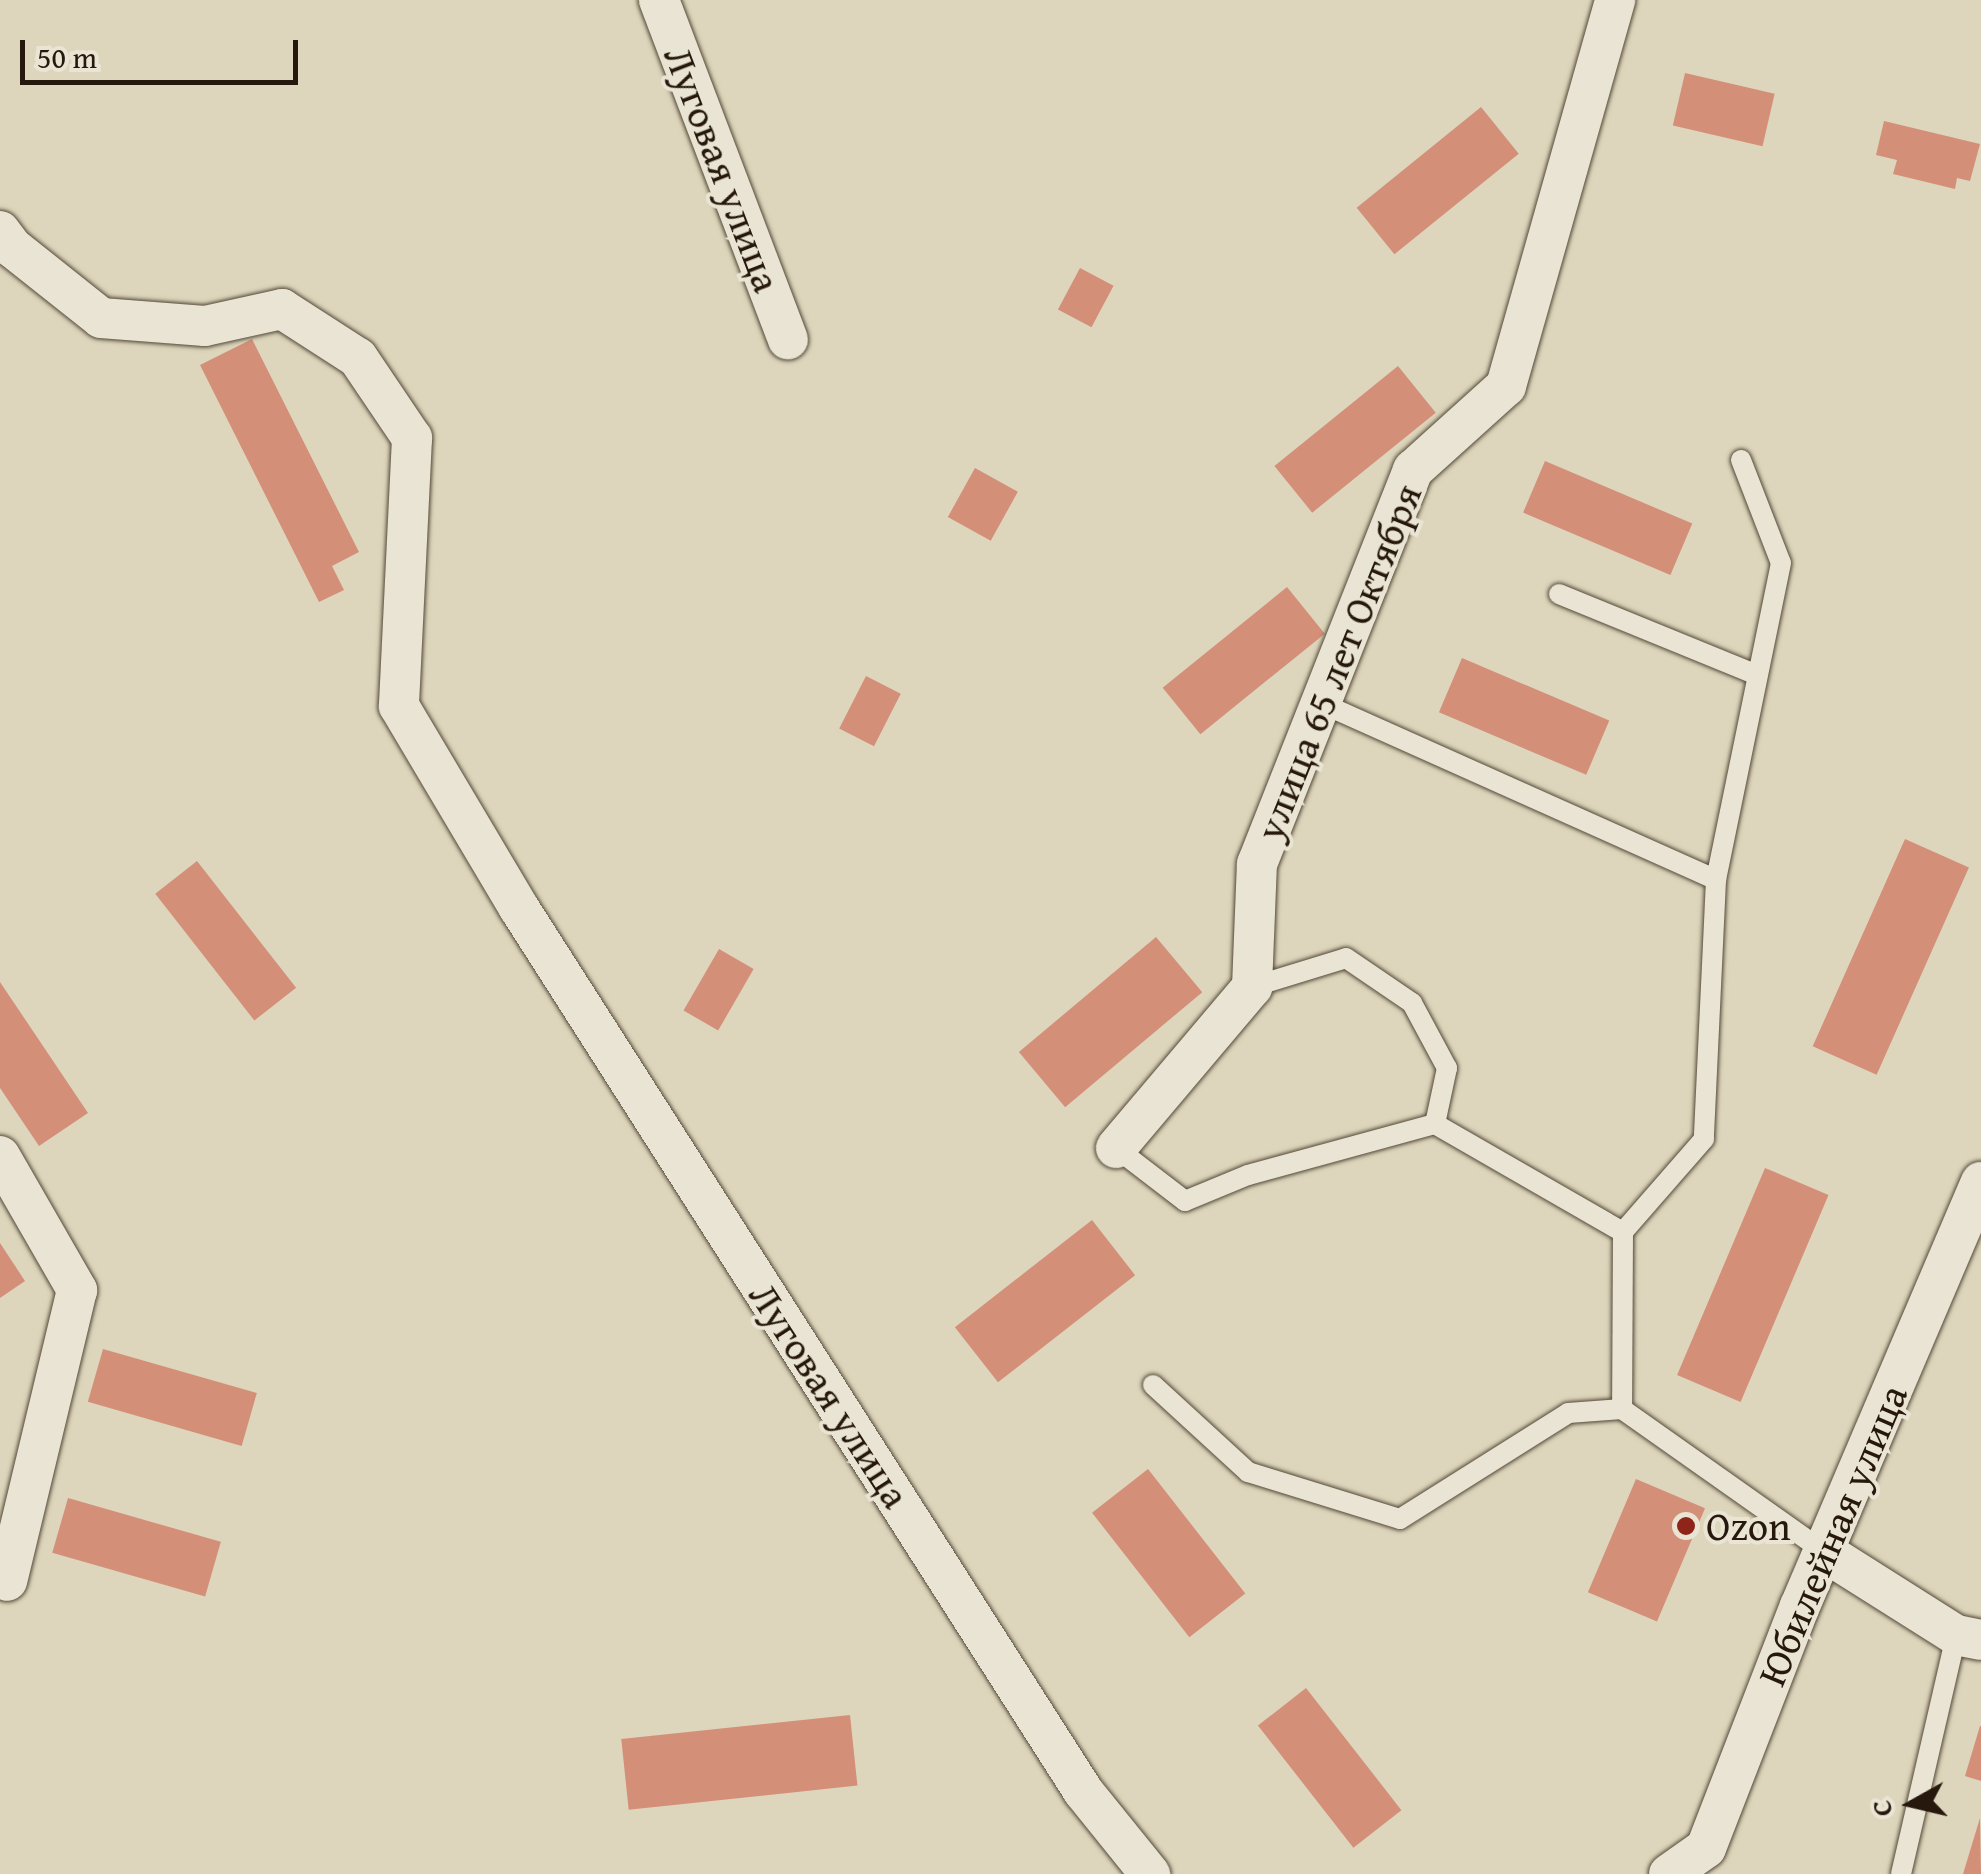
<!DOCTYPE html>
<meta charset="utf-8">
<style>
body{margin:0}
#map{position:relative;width:1981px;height:1874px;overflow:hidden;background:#ddd6bc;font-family:"Gentium Book Plus",serif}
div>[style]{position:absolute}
.building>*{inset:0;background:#d48f79;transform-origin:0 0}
.roads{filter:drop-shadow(0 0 2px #544838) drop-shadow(0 0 2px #544838)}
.lane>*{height:20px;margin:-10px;padding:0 10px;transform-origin:10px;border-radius:10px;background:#e9e4d3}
.street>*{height:40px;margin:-20px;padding:0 20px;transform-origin:20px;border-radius:20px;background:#e9e4d3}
.dots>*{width:28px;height:28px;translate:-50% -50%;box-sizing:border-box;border:5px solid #e9e4d3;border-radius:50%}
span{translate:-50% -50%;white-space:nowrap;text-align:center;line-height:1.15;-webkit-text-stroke:8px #e9e4d3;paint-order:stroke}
.street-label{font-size:40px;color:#26180c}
.poi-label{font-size:40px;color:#26180c}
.left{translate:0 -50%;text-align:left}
.north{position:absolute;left:1861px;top:1754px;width:100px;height:100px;-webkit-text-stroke:8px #e9e4d3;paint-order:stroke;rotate:262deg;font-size:28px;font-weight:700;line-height:40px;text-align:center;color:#26180c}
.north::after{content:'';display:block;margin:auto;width:35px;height:45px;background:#26180c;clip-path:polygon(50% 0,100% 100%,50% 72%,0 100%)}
.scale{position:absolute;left:20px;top:40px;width:278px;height:45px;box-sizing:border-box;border:5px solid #26180c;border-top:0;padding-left:12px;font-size:30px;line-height:35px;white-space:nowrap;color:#26180c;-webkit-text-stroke:8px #e9e4d3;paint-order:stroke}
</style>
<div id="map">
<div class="building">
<div style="left:1685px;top:73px;width:92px;height:54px;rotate:13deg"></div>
<div style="left:1481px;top:107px;width:60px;height:160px;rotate:51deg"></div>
<div style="clip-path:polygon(1884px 121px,1980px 144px,1970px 181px,1957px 178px,1955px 189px,1893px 174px,1897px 160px,1876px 155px)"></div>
<div style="left:1080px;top:268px;width:38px;height:47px;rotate:28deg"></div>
<div style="clip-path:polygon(252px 339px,359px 552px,332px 566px,344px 590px,319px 602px,200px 365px)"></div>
<div style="left:1398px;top:366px;width:60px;height:159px;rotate:51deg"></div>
<div style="left:1545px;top:461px;width:160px;height:56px;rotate:23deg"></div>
<div style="left:975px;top:468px;width:49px;height:56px;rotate:29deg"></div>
<div style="left:1287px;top:587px;width:60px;height:160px;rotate:51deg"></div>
<div style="left:1462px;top:658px;width:160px;height:59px;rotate:23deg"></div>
<div style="left:866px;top:676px;width:39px;height:59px;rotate:27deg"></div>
<div style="left:1905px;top:839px;width:70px;height:227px;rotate:24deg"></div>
<div style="left:197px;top:861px;width:161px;height:53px;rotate:52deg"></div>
<div style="left:1156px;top:937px;width:72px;height:179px;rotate:50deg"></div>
<div style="left:719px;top:949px;width:40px;height:71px;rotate:30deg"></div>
<div style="clip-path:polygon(0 982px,88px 1113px,39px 1146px,0 1088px)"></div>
<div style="left:1765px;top:1168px;width:69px;height:225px;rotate:23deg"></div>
<div style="left:1092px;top:1220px;width:70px;height:174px;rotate:52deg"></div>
<div style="clip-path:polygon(0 1243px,25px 1281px,0 1298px)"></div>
<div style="left:103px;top:1349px;width:160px;height:55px;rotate:16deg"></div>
<div style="left:1148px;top:1469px;width:158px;height:71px;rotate:52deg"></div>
<div style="left:1636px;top:1479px;width:75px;height:123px;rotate:23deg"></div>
<div style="left:68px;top:1498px;width:159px;height:57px;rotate:16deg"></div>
<div style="left:1306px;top:1688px;width:155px;height:61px;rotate:52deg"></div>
<div style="left:850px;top:1715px;width:71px;height:230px;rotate:84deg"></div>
<div style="clip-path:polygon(1980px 1726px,1981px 1726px,1981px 1781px,1965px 1776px)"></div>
<div style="clip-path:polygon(1980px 1818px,1981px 1874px,1963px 1874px)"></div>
</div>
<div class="roads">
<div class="lane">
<div style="left:1741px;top:460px;width:110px;rotate:68.8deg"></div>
<div style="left:1781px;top:563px;width:324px;rotate:101.6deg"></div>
<div style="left:1716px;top:880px;width:259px;rotate:92.7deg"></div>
<div style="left:1704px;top:1139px;width:123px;rotate:131.1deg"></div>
<div style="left:1623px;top:1232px;width:177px;rotate:90.3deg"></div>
<div style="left:1622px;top:1409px;width:246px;rotate:35.2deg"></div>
<div style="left:1559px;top:594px;width:214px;rotate:22.2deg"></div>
<div style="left:1321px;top:703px;width:433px;rotate:24.1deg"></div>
<div style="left:1252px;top:987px;width:98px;rotate:-17.1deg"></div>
<div style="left:1346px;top:958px;width:80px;rotate:34.3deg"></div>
<div style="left:1412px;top:1003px;width:74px;rotate:61.7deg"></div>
<div style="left:1447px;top:1068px;width:57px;rotate:102.1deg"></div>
<div style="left:1116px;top:1148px;width:87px;rotate:37.5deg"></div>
<div style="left:1185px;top:1201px;width:68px;rotate:-22.4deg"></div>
<div style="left:1248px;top:1175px;width:194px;rotate:-15.3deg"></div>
<div style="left:1435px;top:1124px;width:217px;rotate:29.9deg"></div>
<div style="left:1153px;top:1385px;width:129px;rotate:42.5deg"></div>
<div style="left:1248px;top:1472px;width:159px;rotate:17.2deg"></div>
<div style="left:1400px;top:1519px;width:199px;rotate:-32.2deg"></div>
<div style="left:1568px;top:1413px;width:54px;rotate:-4.2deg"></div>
<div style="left:1901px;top:1874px;width:245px;rotate:-77deg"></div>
</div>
<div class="street">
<div style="left:659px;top:0;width:363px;rotate:69.2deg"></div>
<div style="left:0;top:231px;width:21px;rotate:53deg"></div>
<div style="left:13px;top:248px;width:112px;rotate:38.5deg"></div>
<div style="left:101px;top:318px;width:104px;rotate:4.4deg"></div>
<div style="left:205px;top:326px;width:79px;rotate:-12.4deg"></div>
<div style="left:282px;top:309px;width:90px;rotate:32.8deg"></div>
<div style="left:358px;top:358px;width:97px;rotate:56deg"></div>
<div style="left:412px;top:438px;width:268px;rotate:92.8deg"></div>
<div style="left:399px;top:706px;width:235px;rotate:59.3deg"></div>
<div style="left:519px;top:908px;width:1048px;rotate:57.43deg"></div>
<div style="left:1083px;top:1791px;width:107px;rotate:51.1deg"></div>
<div style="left:1116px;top:1148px;width:211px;rotate:-49.8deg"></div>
<div style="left:1252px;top:987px;width:123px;rotate:-87.7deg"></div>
<div style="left:1257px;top:864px;width:424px;rotate:-68.4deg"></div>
<div style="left:1413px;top:470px;width:125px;rotate:-42.1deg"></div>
<div style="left:1506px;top:386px;width:401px;rotate:-74.2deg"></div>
<div style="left:0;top:1156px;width:155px;rotate:60.1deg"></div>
<div style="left:77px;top:1290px;width:299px;rotate:103.5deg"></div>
<div style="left:1823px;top:1551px;width:157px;rotate:32.3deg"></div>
<div style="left:1956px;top:1635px;width:25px;rotate:11deg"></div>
<div style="left:1669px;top:1874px;width:45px;rotate:-35.1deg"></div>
<div style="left:1706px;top:1848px;width:260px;rotate:-68.8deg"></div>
<div style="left:1800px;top:1606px;width:461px;rotate:-66.9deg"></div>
</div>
</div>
<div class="dots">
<div style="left:1686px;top:1526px;background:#8f2418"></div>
</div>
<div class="street-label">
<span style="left:723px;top:169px;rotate:69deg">Луговая улица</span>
<span style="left:1338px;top:662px;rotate:-68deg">улица 65 лет Октября</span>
<span style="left:830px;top:1395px;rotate:57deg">Луговая улица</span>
<span style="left:1832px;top:1535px;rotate:-67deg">Юбилейная улица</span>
</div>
<div class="poi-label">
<span class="left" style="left:1706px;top:1526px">Ozon</span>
</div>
<div class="north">С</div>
<div class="scale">50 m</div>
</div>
